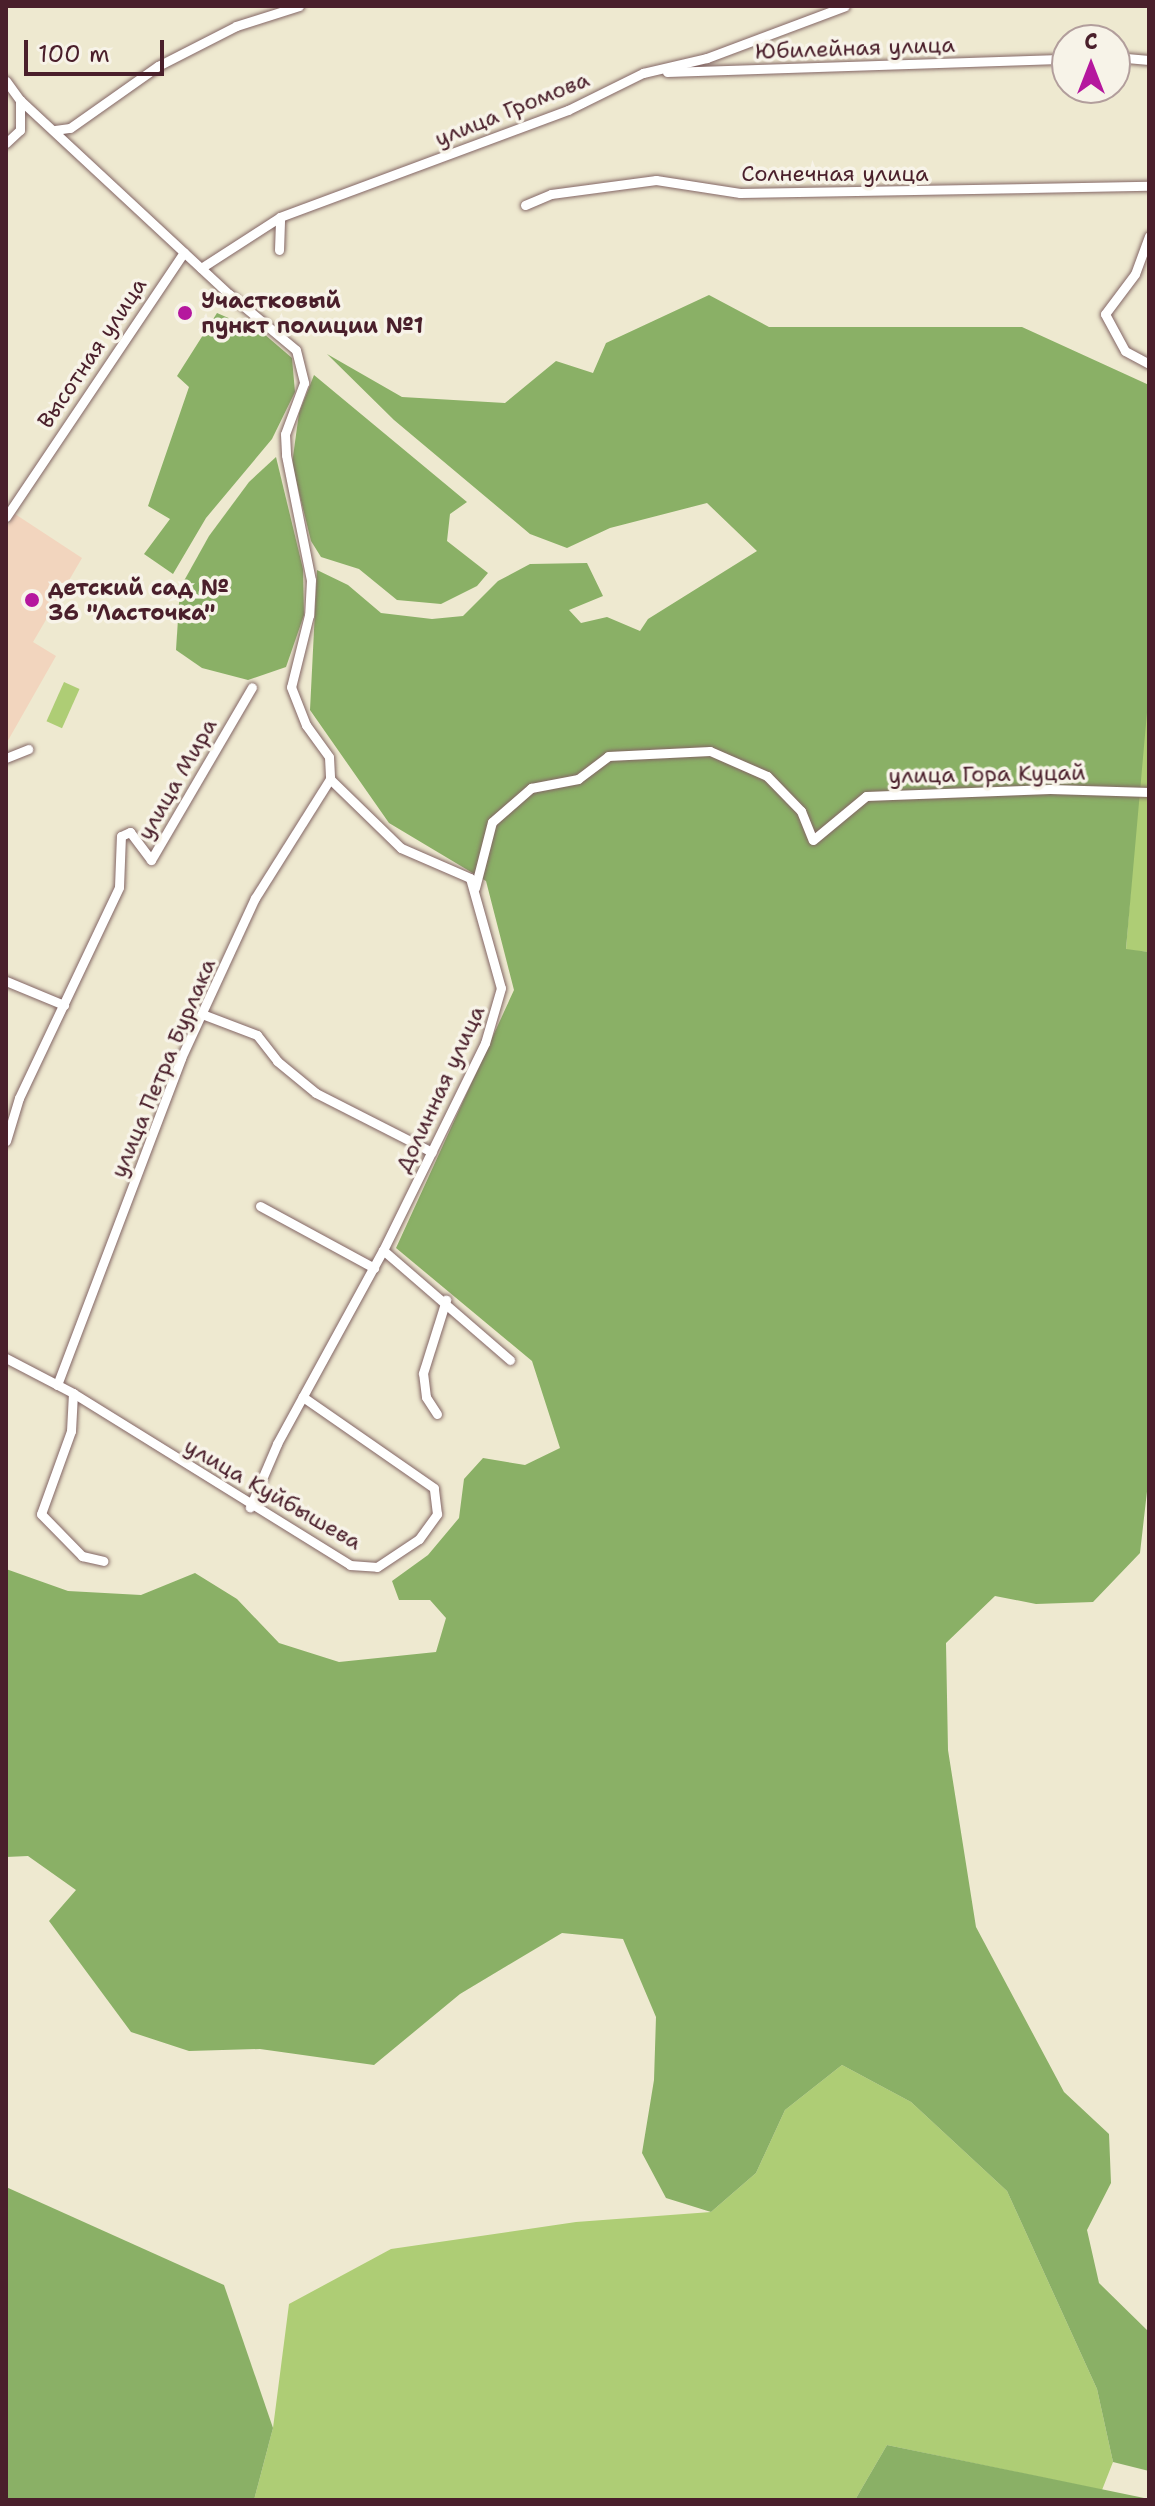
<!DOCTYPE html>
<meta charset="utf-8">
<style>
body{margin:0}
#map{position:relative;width:1155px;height:2506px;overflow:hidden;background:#eee9d0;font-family:"Shantell Sans",sans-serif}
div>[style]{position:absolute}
.built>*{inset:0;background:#f2d5be}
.green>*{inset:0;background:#aecd75;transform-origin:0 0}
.forest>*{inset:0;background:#8ab066}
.roads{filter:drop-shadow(0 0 2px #836665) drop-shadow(0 0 2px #836665)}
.minor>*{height:9px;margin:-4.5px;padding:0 4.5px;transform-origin:4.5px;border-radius:4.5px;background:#fff}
.dots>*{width:22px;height:22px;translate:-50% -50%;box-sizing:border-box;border:4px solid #f7f3e8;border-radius:50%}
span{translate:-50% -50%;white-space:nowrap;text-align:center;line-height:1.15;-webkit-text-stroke:7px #f7f3e8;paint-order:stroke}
.street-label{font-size:22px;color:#4a1f2b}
.poi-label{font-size:22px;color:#4a1f2b;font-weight:700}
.left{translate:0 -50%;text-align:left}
.frame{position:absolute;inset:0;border:8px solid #4a1f2b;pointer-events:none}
.north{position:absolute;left:1051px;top:24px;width:80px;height:80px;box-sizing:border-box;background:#f7f3e8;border:2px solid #b29e9c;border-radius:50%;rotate:0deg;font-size:22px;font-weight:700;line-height:32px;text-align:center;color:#4a1f2b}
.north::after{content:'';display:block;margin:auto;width:28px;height:36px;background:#b5179e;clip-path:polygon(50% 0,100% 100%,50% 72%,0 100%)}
.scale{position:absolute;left:24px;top:40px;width:140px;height:36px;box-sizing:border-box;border:4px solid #4a1f2b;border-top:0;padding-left:10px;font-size:24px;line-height:28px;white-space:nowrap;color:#4a1f2b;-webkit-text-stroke:6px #f7f3e8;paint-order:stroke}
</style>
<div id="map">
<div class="built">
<div style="clip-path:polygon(15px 514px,82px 558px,33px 642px,56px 656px,6px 744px,6px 529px)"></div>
</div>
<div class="green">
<div style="left:64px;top:682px;width:17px;height:43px;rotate:24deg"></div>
<div style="clip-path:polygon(1146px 690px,1149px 690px,1149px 952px,1126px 950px)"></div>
<div style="clip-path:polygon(842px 2065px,911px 2102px,1007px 2191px,1097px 2389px,1113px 2462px,1102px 2490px,887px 2445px,855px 2500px,254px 2500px,273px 2428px,289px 2304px,391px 2249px,576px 2222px,711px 2212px,756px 2173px,785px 2110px)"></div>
</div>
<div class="forest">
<div style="clip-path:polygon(709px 295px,769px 327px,1022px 327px,1149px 385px,1149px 690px,1126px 949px,1149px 952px,1149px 1474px,1140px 1553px,1093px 1602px,1036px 1604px,995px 1596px,946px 1643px,948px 1750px,976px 1927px,1064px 2092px,1109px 2134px,1111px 2183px,1087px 2230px,1099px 2283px,1149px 2332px,1149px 2471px,1113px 2462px,1097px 2389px,1007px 2191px,911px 2102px,842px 2065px,785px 2110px,756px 2173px,711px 2212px,666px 2198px,642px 2153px,654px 2080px,656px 2017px,623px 1939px,562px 1933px,460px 1994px,374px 2065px,260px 2049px,189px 2051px,131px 2032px,49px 1921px,76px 1890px,28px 1856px,6px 1857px,6px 1569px,68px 1591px,141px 1595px,195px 1573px,237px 1599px,279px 1643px,339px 1662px,436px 1652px,446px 1618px,430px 1600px,399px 1600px,392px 1581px,428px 1555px,459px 1518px,464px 1479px,483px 1458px,525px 1465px,560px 1448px,532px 1361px,396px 1248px,514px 990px,486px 881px,389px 823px,310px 710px,317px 570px,348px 585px,381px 613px,432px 619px,463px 616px,498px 581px,530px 564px,587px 563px,603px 596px,569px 610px,581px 623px,607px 617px,640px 631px,648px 619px,757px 551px,707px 503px,610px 528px,567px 548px,530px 534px,394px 420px,327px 354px,402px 397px,505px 403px,556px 361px,593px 373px,606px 343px)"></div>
<div style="clip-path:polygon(217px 313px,263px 333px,292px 358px,295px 392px,272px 439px,206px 518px,173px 574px,144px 554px,170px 519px,148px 506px,189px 387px,177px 376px)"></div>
<div style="clip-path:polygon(314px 375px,467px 502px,450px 514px,447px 541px,488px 573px,477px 586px,441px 604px,397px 600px,359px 569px,321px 557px,311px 541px,292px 464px,299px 413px)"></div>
<div style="clip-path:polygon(276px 457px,303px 569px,304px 615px,286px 667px,248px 680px,202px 668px,176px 650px,180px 588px,209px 536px,249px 482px)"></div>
<div style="clip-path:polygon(6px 2187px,224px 2285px,273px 2428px,254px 2500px,6px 2500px)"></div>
<div style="clip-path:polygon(887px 2445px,1149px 2499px,1149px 2500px,855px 2500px)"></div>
</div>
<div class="roads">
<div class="minor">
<div style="left:1115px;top:57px;width:34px;rotate:5deg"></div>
<div style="left:667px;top:72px;width:400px;rotate:-1.9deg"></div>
<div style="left:6px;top:81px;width:24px;rotate:54deg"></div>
<div style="left:20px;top:100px;width:285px;rotate:42.9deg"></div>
<div style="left:229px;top:294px;width:87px;rotate:39.9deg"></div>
<div style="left:296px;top:350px;width:34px;rotate:76deg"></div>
<div style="left:304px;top:383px;width:54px;rotate:110.4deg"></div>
<div style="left:285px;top:434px;width:21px;rotate:87deg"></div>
<div style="left:286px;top:455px;width:127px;rotate:78.7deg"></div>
<div style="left:311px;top:580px;width:35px;rotate:93deg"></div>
<div style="left:309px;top:615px;width:74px;rotate:104deg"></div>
<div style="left:291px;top:687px;width:41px;rotate:68.5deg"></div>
<div style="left:306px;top:725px;width:39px;rotate:54deg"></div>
<div style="left:329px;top:757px;width:22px;rotate:87deg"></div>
<div style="left:330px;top:779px;width:99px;rotate:44.2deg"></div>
<div style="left:401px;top:848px;width:75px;rotate:23.5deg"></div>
<div style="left:470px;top:878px;width:114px;rotate:74.3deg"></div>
<div style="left:501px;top:988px;width:57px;rotate:106.2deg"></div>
<div style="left:485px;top:1043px;width:231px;rotate:116.2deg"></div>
<div style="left:383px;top:1250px;width:221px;rotate:118.7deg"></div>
<div style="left:277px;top:1444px;width:69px;rotate:113.2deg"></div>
<div style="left:55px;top:130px;width:15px;rotate:-8deg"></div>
<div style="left:70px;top:128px;width:108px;rotate:-35.2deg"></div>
<div style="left:158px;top:66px;width:88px;rotate:-27.1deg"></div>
<div style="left:236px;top:26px;width:66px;rotate:-17.6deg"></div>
<div style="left:6px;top:143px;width:19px;rotate:-43deg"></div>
<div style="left:20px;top:130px;width:30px;rotate:-90deg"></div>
<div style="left:525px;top:205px;width:28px;rotate:-23deg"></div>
<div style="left:551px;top:194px;width:106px;rotate:-7.6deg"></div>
<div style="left:656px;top:180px;width:85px;rotate:8.8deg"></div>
<div style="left:740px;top:193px;width:409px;rotate:-1deg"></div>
<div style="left:1149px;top:236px;width:40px;rotate:110.2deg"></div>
<div style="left:1135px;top:274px;width:50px;rotate:126.9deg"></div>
<div style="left:1105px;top:314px;width:42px;rotate:61.6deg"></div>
<div style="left:1125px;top:351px;width:27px;rotate:28deg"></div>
<div style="left:279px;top:250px;width:33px;rotate:-88deg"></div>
<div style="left:201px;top:268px;width:94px;rotate:-32.8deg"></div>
<div style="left:280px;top:217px;width:307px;rotate:-20.4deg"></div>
<div style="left:568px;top:110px;width:84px;rotate:-26.3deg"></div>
<div style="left:643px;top:73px;width:66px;rotate:-13.2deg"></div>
<div style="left:707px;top:58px;width:147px;rotate:-20.6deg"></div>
<div style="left:6px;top:517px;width:319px;rotate:-56.1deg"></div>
<div style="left:6px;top:758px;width:24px;rotate:-22deg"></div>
<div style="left:475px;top:888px;width:68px;rotate:-75.6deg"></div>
<div style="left:492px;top:822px;width:52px;rotate:-41.1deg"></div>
<div style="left:531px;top:788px;width:48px;rotate:-10.8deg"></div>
<div style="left:578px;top:779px;width:38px;rotate:-37deg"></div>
<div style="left:608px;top:756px;width:102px;rotate:-2.8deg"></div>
<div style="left:710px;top:751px;width:62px;rotate:23.7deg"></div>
<div style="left:767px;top:776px;width:49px;rotate:45.8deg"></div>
<div style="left:801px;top:811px;width:31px;rotate:68deg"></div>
<div style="left:813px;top:840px;width:69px;rotate:-39.7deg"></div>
<div style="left:866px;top:796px;width:184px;rotate:-2.2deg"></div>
<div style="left:1050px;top:789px;width:99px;rotate:1.7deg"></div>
<div style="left:6px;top:981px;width:63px;rotate:22.5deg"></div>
<div style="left:202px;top:1014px;width:59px;rotate:20.9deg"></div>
<div style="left:257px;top:1035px;width:33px;rotate:52deg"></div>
<div style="left:277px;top:1061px;width:50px;rotate:39.4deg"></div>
<div style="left:316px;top:1093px;width:130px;rotate:27deg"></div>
<div style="left:6px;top:1141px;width:45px;rotate:-73.2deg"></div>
<div style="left:19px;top:1098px;width:233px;rotate:-64.6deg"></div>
<div style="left:119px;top:887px;width:51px;rotate:-87.8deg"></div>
<div style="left:121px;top:836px;width:10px;rotate:-24deg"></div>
<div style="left:130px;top:832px;width:35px;rotate:53deg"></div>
<div style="left:151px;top:860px;width:200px;rotate:-59.7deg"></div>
<div style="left:260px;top:1206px;width:130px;rotate:28.5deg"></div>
<div style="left:383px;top:1250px;width:168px;rotate:40.9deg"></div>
<div style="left:6px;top:1358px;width:76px;rotate:27.6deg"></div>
<div style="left:73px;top:1393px;width:326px;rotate:31.8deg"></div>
<div style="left:350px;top:1565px;width:27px;rotate:4deg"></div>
<div style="left:377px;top:1567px;width:50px;rotate:-33.7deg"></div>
<div style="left:419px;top:1539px;width:31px;rotate:-54deg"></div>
<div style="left:437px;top:1514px;width:26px;rotate:-97deg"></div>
<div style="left:434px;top:1488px;width:160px;rotate:-145.2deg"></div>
<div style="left:57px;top:1385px;width:350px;rotate:-69.2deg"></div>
<div style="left:181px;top:1058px;width:176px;rotate:-65.2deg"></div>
<div style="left:255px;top:898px;width:141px;rotate:-57.8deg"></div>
<div style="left:73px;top:1393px;width:38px;rotate:93deg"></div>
<div style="left:71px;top:1431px;width:88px;rotate:109.9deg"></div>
<div style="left:41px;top:1514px;width:59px;rotate:45.7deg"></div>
<div style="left:82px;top:1556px;width:22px;rotate:13deg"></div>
<div style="left:437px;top:1414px;width:20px;rotate:-123deg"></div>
<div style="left:426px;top:1397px;width:24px;rotate:-97deg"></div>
<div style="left:423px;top:1373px;width:77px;rotate:-72.5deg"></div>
</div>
</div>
<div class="dots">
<div style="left:185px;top:313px;background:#b5179e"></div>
<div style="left:32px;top:600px;background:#b5179e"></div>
</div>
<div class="street-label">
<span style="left:855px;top:48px;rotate:-2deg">Юбилейная улица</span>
<span style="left:512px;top:109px;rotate:-22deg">улица Громова</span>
<span style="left:835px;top:174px">Солнечная улица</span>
<span style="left:92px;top:353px;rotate:-56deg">Высотная улица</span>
<span style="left:987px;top:774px;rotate:-1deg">улица Гора Куцай</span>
<span style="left:177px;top:779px;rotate:-60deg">улица Мира</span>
<span style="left:163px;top:1068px;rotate:-67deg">улица Петра Бурлака</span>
<span style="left:440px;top:1089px;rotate:-65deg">Долинная улица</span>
<span style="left:273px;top:1494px;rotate:30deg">улица Куйбышева</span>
</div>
<div class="poi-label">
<span class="left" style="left:201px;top:313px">Участковый<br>пункт полиции №1</span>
<span class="left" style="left:48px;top:600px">детский сад №<br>36 "Ласточка"</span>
</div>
<div class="frame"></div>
<div class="north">С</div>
<div class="scale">100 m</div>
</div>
